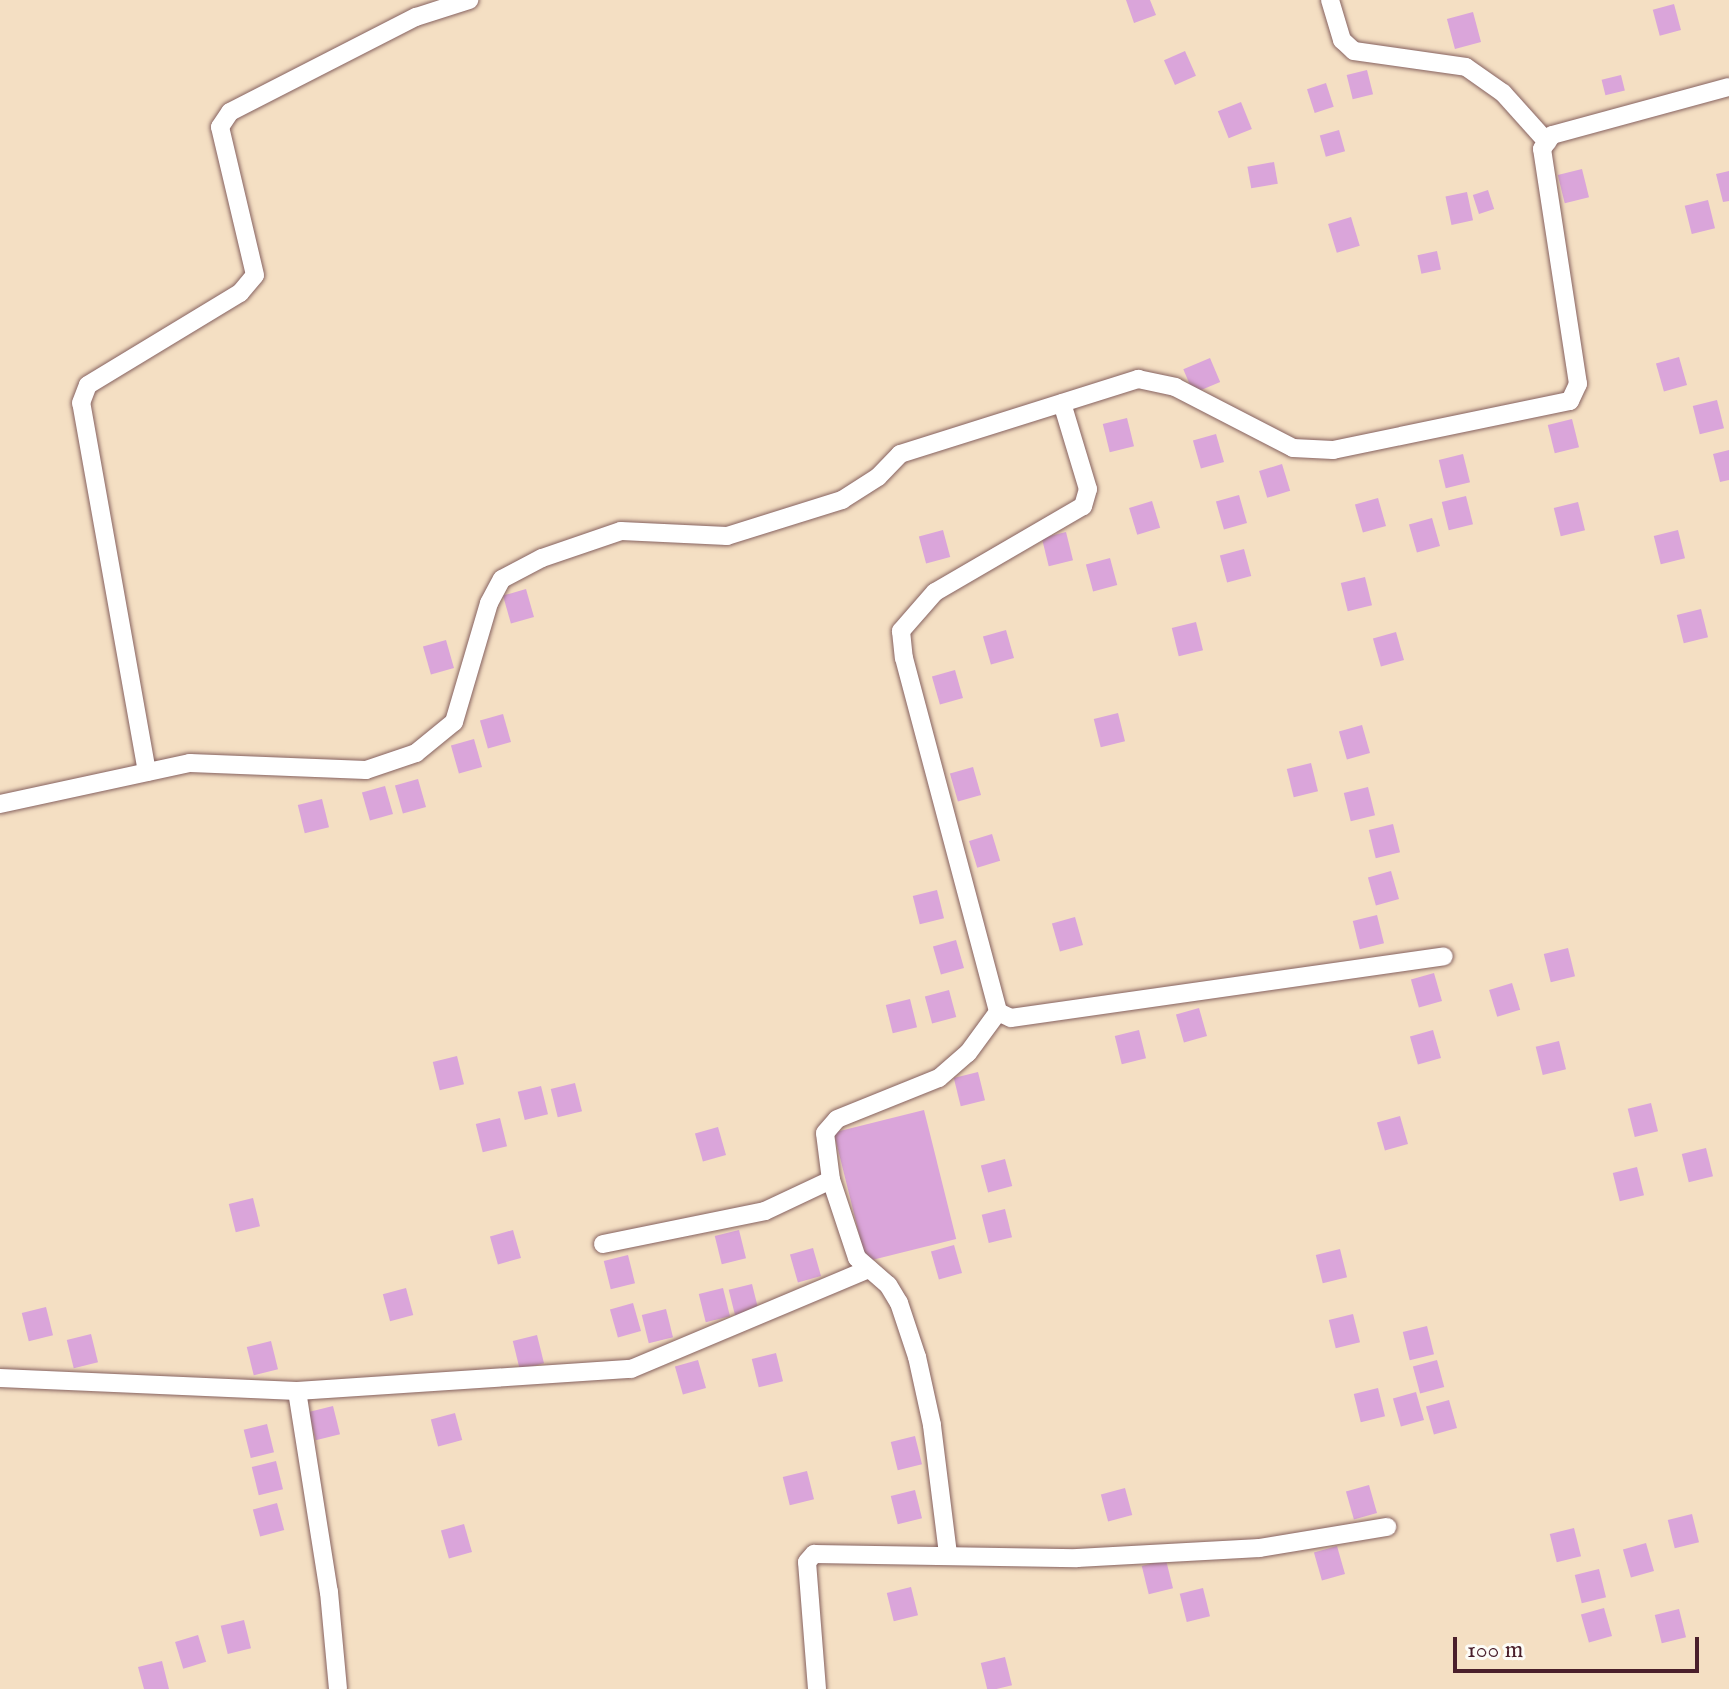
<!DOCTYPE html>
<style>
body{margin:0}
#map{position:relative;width:1729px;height:1689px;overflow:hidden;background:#f4dfc3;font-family:"IM FELL English",serif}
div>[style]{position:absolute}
.building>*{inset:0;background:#daa5da;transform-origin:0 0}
.roads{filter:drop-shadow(0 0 2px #866260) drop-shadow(0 0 2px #866260)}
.minor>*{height:18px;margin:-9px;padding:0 9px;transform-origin:9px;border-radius:9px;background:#fff}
span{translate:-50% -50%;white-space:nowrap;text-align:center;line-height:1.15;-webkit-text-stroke:7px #fdfcf7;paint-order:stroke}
.scale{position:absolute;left:1453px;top:1637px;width:246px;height:36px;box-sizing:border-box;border:4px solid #4a1f2b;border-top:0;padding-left:10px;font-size:24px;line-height:28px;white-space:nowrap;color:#4a1f2b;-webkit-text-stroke:6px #fdfcf7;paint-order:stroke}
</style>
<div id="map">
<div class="building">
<div style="clip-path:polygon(1126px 0,1150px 0,1156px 15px,1134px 23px)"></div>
<div style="left:1674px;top:4px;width:27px;height:22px;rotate:75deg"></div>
<div style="left:1473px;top:12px;width:31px;height:27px;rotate:75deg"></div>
<div style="left:1185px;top:51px;width:27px;height:23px;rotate:66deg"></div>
<div style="left:1367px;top:70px;width:25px;height:21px;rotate:76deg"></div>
<div style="left:1621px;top:75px;width:16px;height:20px;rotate:76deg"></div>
<div style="left:1326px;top:83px;width:25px;height:20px;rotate:72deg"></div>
<div style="left:1241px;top:102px;width:29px;height:25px;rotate:68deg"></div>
<div style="left:1339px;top:130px;width:22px;height:20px;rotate:74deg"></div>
<div style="left:1274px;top:162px;width:22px;height:27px;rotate:80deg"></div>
<div style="left:1582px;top:169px;width:29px;height:25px;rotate:76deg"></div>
<div style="clip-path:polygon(1729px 171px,1729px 201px,1723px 202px,1716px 174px)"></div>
<div style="left:1488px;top:190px;width:20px;height:16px;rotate:72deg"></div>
<div style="left:1467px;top:192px;width:29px;height:22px;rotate:78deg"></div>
<div style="left:1708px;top:200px;width:29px;height:24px;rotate:76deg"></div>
<div style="left:1351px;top:217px;width:30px;height:24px;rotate:73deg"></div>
<div style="left:1437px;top:251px;width:19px;height:20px;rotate:78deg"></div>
<div style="left:1679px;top:357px;width:29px;height:24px;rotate:74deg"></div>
<div style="left:1210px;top:358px;width:26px;height:29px;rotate:67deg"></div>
<div style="left:1717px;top:400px;width:29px;height:25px;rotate:76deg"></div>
<div style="left:1127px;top:418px;width:29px;height:25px;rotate:76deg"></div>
<div style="left:1572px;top:419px;width:29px;height:25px;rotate:76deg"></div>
<div style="left:1216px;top:434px;width:29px;height:24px;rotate:74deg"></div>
<div style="clip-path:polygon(1729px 450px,1729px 480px,1720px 482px,1713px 454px)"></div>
<div style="left:1463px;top:454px;width:29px;height:25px;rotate:76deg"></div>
<div style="left:1282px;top:464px;width:28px;height:24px;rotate:73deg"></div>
<div style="left:1239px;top:495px;width:29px;height:24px;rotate:74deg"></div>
<div style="left:1466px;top:496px;width:29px;height:25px;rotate:76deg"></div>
<div style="left:1378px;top:498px;width:29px;height:24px;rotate:74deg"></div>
<div style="left:1152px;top:501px;width:28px;height:24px;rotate:73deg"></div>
<div style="left:1578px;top:502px;width:29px;height:25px;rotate:76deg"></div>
<div style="left:1432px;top:518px;width:29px;height:24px;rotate:74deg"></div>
<div style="left:943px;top:530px;width:28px;height:25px;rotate:75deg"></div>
<div style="left:1678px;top:530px;width:29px;height:25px;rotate:76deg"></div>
<div style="left:1066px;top:532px;width:29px;height:25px;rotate:76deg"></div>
<div style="left:1244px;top:549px;width:28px;height:25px;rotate:75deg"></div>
<div style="left:1110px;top:558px;width:28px;height:25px;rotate:75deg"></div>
<div style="left:1365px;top:577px;width:29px;height:25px;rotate:76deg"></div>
<div style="left:526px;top:589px;width:29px;height:24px;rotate:74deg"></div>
<div style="left:1701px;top:609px;width:29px;height:25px;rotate:76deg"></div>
<div style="left:1196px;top:622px;width:29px;height:25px;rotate:76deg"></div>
<div style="left:1006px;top:630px;width:29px;height:24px;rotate:74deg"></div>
<div style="left:1396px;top:632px;width:29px;height:24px;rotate:74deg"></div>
<div style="left:446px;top:640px;width:29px;height:24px;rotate:74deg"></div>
<div style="left:955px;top:670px;width:29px;height:24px;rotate:74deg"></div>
<div style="left:1118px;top:713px;width:29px;height:25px;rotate:76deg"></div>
<div style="left:503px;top:714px;width:29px;height:24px;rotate:74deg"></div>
<div style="left:1362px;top:725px;width:29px;height:24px;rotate:74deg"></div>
<div style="left:474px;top:739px;width:29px;height:24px;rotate:74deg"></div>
<div style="left:1311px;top:763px;width:29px;height:25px;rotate:76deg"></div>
<div style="left:973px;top:767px;width:29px;height:24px;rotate:74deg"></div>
<div style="left:418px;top:779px;width:29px;height:24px;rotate:74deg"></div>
<div style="left:385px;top:786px;width:29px;height:24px;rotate:74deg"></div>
<div style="left:1368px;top:787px;width:29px;height:25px;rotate:76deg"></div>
<div style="left:322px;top:799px;width:29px;height:25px;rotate:76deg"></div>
<div style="left:1393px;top:824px;width:29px;height:25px;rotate:76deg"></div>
<div style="left:992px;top:834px;width:28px;height:24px;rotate:73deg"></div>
<div style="left:1391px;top:871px;width:29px;height:24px;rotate:74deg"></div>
<div style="left:937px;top:890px;width:29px;height:25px;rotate:76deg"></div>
<div style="left:1377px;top:915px;width:29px;height:25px;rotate:76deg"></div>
<div style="left:1075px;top:917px;width:29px;height:24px;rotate:74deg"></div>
<div style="left:956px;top:940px;width:29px;height:24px;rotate:74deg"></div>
<div style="left:1568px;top:948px;width:29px;height:25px;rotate:76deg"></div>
<div style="left:1434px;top:973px;width:29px;height:24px;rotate:74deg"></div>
<div style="left:1512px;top:983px;width:28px;height:24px;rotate:73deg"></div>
<div style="left:949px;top:990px;width:28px;height:25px;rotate:75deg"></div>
<div style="left:910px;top:999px;width:29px;height:25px;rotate:76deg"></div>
<div style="left:1199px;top:1008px;width:29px;height:24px;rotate:74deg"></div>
<div style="left:1139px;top:1030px;width:29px;height:25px;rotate:76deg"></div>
<div style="left:1433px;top:1030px;width:29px;height:24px;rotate:74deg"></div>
<div style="left:1559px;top:1041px;width:29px;height:24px;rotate:76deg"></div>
<div style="left:457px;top:1056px;width:29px;height:25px;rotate:76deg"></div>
<div style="left:978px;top:1072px;width:29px;height:25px;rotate:76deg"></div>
<div style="left:575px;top:1083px;width:29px;height:25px;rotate:76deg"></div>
<div style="left:541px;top:1086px;width:29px;height:24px;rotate:76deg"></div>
<div style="left:1651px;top:1103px;width:29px;height:24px;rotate:76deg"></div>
<div style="left:924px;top:1110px;width:133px;height:93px;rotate:76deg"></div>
<div style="left:1400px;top:1116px;width:29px;height:24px;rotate:74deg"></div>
<div style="left:500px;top:1118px;width:29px;height:25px;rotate:76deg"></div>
<div style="left:718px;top:1127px;width:29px;height:24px;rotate:74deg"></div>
<div style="left:1706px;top:1148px;width:29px;height:25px;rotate:76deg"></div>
<div style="left:1005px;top:1159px;width:28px;height:25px;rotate:75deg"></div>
<div style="left:1637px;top:1167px;width:29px;height:25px;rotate:76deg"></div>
<div style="left:253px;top:1198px;width:29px;height:25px;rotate:76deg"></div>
<div style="left:1005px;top:1209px;width:29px;height:24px;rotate:76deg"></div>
<div style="left:513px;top:1230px;width:29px;height:24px;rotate:74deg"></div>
<div style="left:739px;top:1230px;width:29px;height:25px;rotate:76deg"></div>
<div style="left:954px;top:1245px;width:29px;height:24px;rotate:74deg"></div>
<div style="left:813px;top:1248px;width:29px;height:24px;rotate:74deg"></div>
<div style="left:1340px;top:1249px;width:29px;height:25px;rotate:76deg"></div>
<div style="left:628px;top:1255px;width:29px;height:25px;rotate:76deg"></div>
<div style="left:752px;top:1284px;width:29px;height:24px;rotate:76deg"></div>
<div style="left:406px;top:1288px;width:28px;height:24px;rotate:75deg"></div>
<div style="left:723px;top:1288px;width:29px;height:25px;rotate:76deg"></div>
<div style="left:633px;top:1303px;width:29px;height:24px;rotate:74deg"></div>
<div style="left:46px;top:1307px;width:29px;height:25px;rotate:76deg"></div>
<div style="left:666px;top:1309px;width:29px;height:25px;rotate:76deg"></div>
<div style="left:1353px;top:1314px;width:29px;height:25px;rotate:76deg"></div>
<div style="left:1427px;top:1326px;width:29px;height:25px;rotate:76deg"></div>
<div style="left:91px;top:1334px;width:29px;height:25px;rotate:76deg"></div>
<div style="left:537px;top:1335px;width:29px;height:25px;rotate:76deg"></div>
<div style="left:271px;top:1341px;width:29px;height:25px;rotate:76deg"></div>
<div style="left:776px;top:1353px;width:29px;height:25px;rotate:76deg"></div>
<div style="left:698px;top:1360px;width:29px;height:24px;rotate:74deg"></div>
<div style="left:1437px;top:1360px;width:28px;height:25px;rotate:75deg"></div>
<div style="left:1378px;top:1388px;width:29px;height:25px;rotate:76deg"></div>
<div style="left:1416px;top:1392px;width:29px;height:24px;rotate:74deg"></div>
<div style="left:1449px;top:1400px;width:29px;height:24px;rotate:74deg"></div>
<div style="left:333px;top:1406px;width:29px;height:25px;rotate:76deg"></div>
<div style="left:455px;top:1413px;width:28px;height:25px;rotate:75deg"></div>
<div style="left:267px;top:1424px;width:29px;height:24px;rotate:76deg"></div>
<div style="left:915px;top:1436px;width:29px;height:25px;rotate:76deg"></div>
<div style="left:276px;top:1461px;width:29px;height:25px;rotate:76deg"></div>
<div style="left:807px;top:1471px;width:29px;height:25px;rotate:76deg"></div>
<div style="left:1369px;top:1485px;width:29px;height:24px;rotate:74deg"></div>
<div style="left:1125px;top:1488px;width:28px;height:25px;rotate:75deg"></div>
<div style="left:915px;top:1490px;width:29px;height:25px;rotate:76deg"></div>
<div style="left:277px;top:1503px;width:28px;height:25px;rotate:75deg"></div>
<div style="left:1692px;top:1514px;width:29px;height:25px;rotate:76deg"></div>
<div style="left:464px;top:1524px;width:29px;height:24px;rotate:74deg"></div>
<div style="left:1574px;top:1528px;width:29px;height:25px;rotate:76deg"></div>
<div style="left:1646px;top:1543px;width:29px;height:24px;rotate:74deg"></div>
<div style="left:1337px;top:1546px;width:29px;height:24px;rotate:74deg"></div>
<div style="left:1166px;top:1560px;width:29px;height:25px;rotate:76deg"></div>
<div style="left:1599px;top:1569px;width:29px;height:25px;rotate:76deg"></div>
<div style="left:911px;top:1587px;width:29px;height:25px;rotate:76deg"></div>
<div style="left:1203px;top:1588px;width:29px;height:24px;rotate:76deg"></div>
<div style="left:1604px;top:1608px;width:29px;height:24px;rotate:74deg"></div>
<div style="left:1679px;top:1609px;width:29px;height:25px;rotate:76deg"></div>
<div style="left:244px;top:1620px;width:29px;height:24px;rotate:76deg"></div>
<div style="left:198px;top:1635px;width:28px;height:24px;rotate:73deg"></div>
<div style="left:1005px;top:1657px;width:29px;height:25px;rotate:76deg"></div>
<div style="clip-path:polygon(162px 1661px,169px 1689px,144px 1689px,138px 1667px)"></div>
</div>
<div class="roads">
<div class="minor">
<div style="left:1330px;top:0;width:42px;rotate:73.3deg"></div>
<div style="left:1342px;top:40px;width:16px;rotate:43deg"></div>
<div style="left:1354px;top:51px;width:113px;rotate:8.1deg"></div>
<div style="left:1466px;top:67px;width:45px;rotate:35.1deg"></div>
<div style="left:1503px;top:93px;width:66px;rotate:48.1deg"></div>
<div style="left:1062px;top:403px;width:90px;rotate:73.2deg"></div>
<div style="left:1088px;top:489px;width:18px;rotate:106deg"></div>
<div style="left:1083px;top:506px;width:171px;rotate:149.8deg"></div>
<div style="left:935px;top:592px;width:52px;rotate:131.1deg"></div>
<div style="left:901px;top:631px;width:27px;rotate:84deg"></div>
<div style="left:904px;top:658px;width:366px;rotate:75.1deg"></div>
<div style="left:998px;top:1012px;width:14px;rotate:25deg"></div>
<div style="left:1011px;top:1018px;width:437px;rotate:-8.1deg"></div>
<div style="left:147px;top:772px;width:375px;rotate:-100.1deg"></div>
<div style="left:81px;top:403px;width:19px;rotate:-69deg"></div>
<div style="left:88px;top:385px;width:178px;rotate:-31.2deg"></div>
<div style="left:240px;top:293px;width:23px;rotate:-50deg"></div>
<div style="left:255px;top:275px;width:152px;rotate:-103.3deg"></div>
<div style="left:220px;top:127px;width:18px;rotate:-56deg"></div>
<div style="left:230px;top:112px;width:209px;rotate:-27.1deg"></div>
<div style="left:416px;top:17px;width:56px;rotate:-17.8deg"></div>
<div style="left:0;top:804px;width:194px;rotate:-12.2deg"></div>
<div style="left:190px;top:763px;width:176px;rotate:2.3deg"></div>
<div style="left:366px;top:770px;width:53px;rotate:-18.8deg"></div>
<div style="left:416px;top:753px;width:49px;rotate:-39.2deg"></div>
<div style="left:454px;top:722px;width:124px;rotate:-73.6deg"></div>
<div style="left:489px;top:603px;width:27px;rotate:-62deg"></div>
<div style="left:502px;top:579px;width:45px;rotate:-27.7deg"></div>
<div style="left:542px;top:558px;width:83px;rotate:-18.9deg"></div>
<div style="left:621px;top:531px;width:106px;rotate:2.7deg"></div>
<div style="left:727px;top:536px;width:121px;rotate:-17.4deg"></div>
<div style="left:842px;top:500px;width:43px;rotate:-32.6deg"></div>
<div style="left:878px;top:477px;width:32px;rotate:-46deg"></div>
<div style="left:900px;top:454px;width:250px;rotate:-17.5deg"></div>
<div style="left:1138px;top:379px;width:38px;rotate:12deg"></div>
<div style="left:1175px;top:387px;width:133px;rotate:27.3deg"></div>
<div style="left:1293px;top:448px;width:40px;rotate:2.9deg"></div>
<div style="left:1333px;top:450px;width:242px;rotate:-11.7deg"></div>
<div style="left:1570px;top:401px;width:19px;rotate:-65deg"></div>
<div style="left:1578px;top:384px;width:238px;rotate:-98.7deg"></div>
<div style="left:1542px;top:149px;width:17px;rotate:-54deg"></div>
<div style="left:1552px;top:135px;width:183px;rotate:-15.2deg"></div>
<div style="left:603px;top:1244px;width:165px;rotate:-11.5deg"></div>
<div style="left:765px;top:1211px;width:73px;rotate:-25.2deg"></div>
<div style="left:0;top:1378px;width:297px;rotate:2.5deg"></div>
<div style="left:297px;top:1391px;width:335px;rotate:-3.8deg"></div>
<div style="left:631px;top:1369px;width:258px;rotate:-22.8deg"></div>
<div style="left:297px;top:1391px;width:204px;rotate:81deg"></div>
<div style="left:329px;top:1592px;width:97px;rotate:84.7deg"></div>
<div style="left:948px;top:1554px;width:130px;rotate:-97.1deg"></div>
<div style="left:932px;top:1425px;width:70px;rotate:-102.4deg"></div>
<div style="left:917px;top:1357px;width:57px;rotate:-108.4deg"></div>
<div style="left:899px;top:1303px;width:21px;rotate:-121deg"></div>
<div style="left:888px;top:1285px;width:41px;rotate:-138.9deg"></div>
<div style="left:857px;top:1258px;width:82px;rotate:-108.4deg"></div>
<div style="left:831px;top:1180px;width:47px;rotate:-97.3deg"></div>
<div style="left:825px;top:1133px;width:18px;rotate:-49deg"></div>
<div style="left:837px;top:1119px;width:110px;rotate:-21.9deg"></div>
<div style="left:939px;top:1078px;width:38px;rotate:-41deg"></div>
<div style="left:968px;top:1053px;width:51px;rotate:-53.8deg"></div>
<div style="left:817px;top:1689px;width:127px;rotate:-94.5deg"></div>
<div style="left:807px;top:1562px;width:11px;rotate:-49deg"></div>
<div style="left:814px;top:1554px;width:263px;rotate:0.9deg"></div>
<div style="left:1077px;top:1558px;width:183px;rotate:-3.1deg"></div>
<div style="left:1260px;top:1548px;width:129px;rotate:-9.4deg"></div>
</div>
</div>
<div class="scale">100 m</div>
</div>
